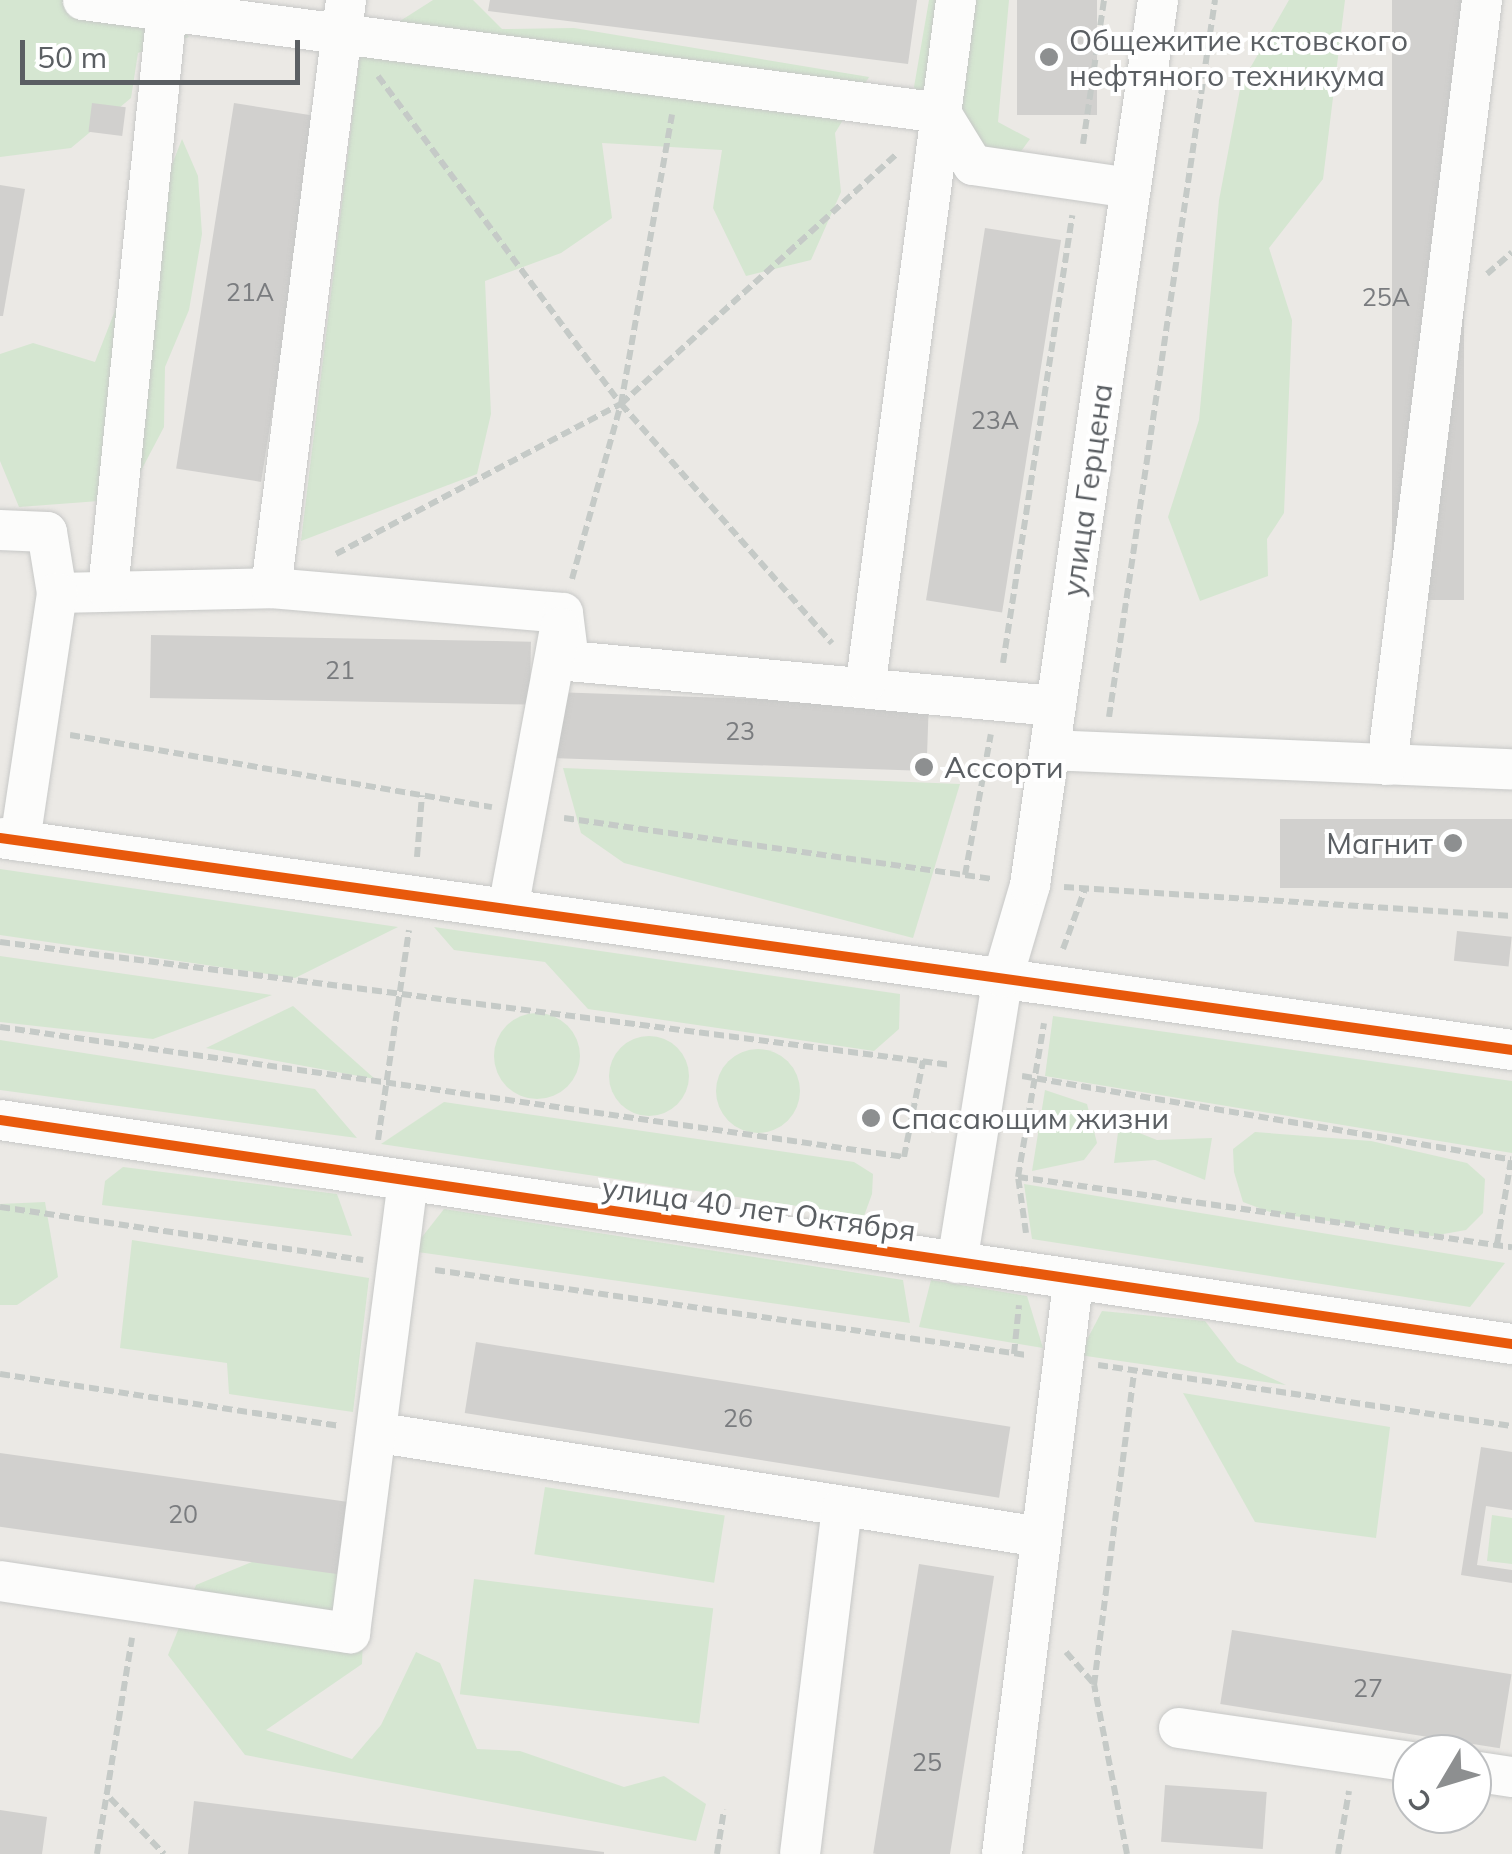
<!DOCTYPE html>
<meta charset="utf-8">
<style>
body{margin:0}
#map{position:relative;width:1512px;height:1854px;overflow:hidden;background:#ebe9e5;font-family:Mulish,sans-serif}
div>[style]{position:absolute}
.green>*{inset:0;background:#d5e6d1;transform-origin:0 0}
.round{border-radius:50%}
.building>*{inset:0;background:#d1d0ce;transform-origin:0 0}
.path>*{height:6px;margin-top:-3px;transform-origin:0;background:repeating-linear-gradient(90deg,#c5cac7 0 10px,transparent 0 15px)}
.roads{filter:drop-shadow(0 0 2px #c7c8c7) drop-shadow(0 0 2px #c7c8c7)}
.minor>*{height:40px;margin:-20px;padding:0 20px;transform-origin:20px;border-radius:20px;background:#fcfcfb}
.cycleway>*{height:10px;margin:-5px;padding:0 5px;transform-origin:5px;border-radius:5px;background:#e8590c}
.dots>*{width:28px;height:28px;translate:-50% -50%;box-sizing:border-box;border:5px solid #fff;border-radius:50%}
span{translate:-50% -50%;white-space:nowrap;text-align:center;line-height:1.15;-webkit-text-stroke:8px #fff;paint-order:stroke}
.number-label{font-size:25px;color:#7a7c7f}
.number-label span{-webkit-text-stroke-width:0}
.poi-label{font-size:30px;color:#5b5f63}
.left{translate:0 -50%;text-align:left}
.right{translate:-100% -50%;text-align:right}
.street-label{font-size:30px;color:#5b5f63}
.north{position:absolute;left:1392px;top:1734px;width:100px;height:100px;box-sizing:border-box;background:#fff;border:2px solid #bdbfc1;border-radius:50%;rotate:232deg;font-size:28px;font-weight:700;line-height:40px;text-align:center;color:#5b5f63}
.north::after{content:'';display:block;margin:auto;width:35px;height:45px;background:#8d8f90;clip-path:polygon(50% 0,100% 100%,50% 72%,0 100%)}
.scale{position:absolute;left:20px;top:40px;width:280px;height:45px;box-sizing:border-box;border:5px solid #5b5f63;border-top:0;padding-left:12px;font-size:30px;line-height:35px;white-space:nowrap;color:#5b5f63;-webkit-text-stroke:8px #fff;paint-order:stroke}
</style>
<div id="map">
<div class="green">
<div style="clip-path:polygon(0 0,179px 0,168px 10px,189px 37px,138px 53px,131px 98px,71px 148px,0 157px)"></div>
<div style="clip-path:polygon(433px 0,473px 0,502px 29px,574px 28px,869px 77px,835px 133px,841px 192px,811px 260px,746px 276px,713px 208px,722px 150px,602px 143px,612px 218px,561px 253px,485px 281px,491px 414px,477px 474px,301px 541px,361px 46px)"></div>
<div style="clip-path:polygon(929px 0,1009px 0,998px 122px,1030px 139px,997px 184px,965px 168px,914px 87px)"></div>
<div style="clip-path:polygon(1289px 0,1345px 0,1323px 179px,1269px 248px,1292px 320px,1284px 513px,1267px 539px,1268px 576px,1200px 601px,1168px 517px,1199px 420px,1219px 200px,1241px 84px)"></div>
<div style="clip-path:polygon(182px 139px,198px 176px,202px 234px,189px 310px,165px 367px,164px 427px,126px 499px,19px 507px,0 461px,0 354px,33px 343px,95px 362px)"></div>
<div style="clip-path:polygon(563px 768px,960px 784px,913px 938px,624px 863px,581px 833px)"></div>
<div style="clip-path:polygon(0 869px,398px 927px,295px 978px,0 935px)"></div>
<div style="clip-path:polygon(434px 927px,900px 994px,899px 1029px,874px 1051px,588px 1009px,545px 962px,454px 950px)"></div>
<div style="clip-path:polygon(0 956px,272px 995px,153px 1039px,0 1022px)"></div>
<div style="clip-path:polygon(293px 1006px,375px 1079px,206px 1048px)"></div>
<div class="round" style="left:494px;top:1013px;width:86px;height:86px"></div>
<div style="clip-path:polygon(1053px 1016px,1512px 1081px,1512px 1153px,1045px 1076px)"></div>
<div class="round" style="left:609px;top:1036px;width:80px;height:80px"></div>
<div style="clip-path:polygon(0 1040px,315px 1089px,357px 1138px,0 1090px)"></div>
<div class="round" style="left:716px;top:1049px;width:84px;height:84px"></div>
<div style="clip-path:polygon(1045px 1090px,1087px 1104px,1097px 1143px,1084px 1160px,1032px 1171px)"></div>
<div style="clip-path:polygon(444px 1102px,854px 1162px,873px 1174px,872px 1194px,864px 1216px,381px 1144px)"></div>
<div style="clip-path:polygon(1119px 1125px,1157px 1140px,1212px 1138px,1205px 1180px,1155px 1160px,1114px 1163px)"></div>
<div style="clip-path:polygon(1255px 1132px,1371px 1141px,1467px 1163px,1485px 1179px,1483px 1213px,1466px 1230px,1432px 1236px,1273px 1213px,1243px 1202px,1234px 1172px,1233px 1149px)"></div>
<div style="clip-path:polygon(123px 1167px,337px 1194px,352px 1236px,102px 1205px,105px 1181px)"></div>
<div style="clip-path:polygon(1024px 1184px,1505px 1263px,1470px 1307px,1032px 1239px)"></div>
<div style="clip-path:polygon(45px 1202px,58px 1277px,17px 1305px,0 1305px,0 1204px)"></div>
<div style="clip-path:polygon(444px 1209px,903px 1280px,910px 1323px,411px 1251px)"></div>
<div style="clip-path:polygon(132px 1240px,369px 1278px,353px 1412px,229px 1394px,227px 1363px,120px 1348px)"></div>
<div style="clip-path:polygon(931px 1280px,1027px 1296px,1043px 1348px,919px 1327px)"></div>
<div style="clip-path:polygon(1102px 1311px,1205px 1321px,1237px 1362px,1286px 1385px,1079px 1355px)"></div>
<div style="clip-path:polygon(1183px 1393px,1390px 1427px,1376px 1538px,1255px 1522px)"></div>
<div style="left:545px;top:1487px;width:182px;height:68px;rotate:9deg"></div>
<div style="clip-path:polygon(1492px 1515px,1512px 1518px,1512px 1564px,1487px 1561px)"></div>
<div style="clip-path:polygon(286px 1548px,366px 1554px,362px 1664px,266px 1730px,352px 1759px,381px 1725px,416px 1652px,440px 1663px,477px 1749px,520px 1751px,624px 1787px,664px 1776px,706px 1804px,696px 1841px,245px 1755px,168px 1655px,196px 1585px)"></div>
<div style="left:474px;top:1579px;width:241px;height:116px;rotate:7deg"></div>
</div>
<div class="building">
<div style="clip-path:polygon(490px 0,917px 0,908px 64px,488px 11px)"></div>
<div style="left:1017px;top:0;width:80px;height:115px"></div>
<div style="left:1392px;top:0;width:72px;height:600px"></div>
<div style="left:92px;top:103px;width:34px;height:29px;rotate:7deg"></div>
<div style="left:234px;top:103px;width:86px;height:370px;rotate:9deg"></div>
<div style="clip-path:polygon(0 185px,25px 189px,3px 316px,0 316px)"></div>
<div style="left:985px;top:228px;width:77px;height:377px;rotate:9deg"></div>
<div style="left:151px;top:635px;width:380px;height:63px;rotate:1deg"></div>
<div style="left:553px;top:692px;width:376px;height:66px;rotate:2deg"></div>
<div style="left:1280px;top:819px;width:232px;height:69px"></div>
<div style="left:1457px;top:931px;width:55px;height:30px;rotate:6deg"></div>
<div style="left:476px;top:1342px;width:541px;height:72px;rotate:9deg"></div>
<div style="clip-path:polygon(1481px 1447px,1512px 1452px,1512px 1510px,1486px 1506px,1477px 1565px,1512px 1570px,1512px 1583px,1461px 1575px)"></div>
<div style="left:0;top:1453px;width:370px;height:73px;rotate:8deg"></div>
<div style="left:919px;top:1564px;width:76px;height:293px;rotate:9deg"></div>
<div style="left:1232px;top:1630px;width:283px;height:75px;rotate:9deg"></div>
<div style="left:1165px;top:1785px;width:102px;height:57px;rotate:4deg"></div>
<div style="clip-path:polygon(194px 1801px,604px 1852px,604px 1854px,188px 1854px)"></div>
<div style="clip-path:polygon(0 1810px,47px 1817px,42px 1854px,0 1854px)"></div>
</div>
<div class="path">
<div style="left:378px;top:76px;width:408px;rotate:53.5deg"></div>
<div style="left:621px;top:404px;width:294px;rotate:-80deg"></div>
<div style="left:1083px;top:144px;width:146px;rotate:-81.7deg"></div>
<div style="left:1487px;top:274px;width:33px;rotate:-41deg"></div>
<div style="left:336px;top:554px;width:322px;rotate:-27.8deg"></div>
<div style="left:621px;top:404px;width:319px;rotate:48.6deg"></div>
<div style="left:572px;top:579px;width:182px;rotate:-74.4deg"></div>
<div style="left:621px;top:404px;width:371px;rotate:-42.2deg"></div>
<div style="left:1003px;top:663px;width:453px;rotate:-81.2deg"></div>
<div style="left:1109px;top:717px;width:725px;rotate:-81.59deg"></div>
<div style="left:70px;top:735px;width:428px;rotate:9.7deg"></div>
<div style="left:564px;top:818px;width:432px;rotate:8.1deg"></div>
<div style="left:417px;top:857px;width:62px;rotate:-85.4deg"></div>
<div style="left:965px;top:875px;width:143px;rotate:-79.6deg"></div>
<div style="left:1064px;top:887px;width:449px;rotate:3.7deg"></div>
<div style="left:0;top:942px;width:959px;rotate:7.37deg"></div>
<div style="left:1063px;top:949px;width:64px;rotate:-69.9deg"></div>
<div style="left:0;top:1027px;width:913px;rotate:8.18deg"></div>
<div style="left:904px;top:1157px;width:98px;rotate:-78.8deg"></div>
<div style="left:1022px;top:1076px;width:496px;rotate:9.7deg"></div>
<div style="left:1511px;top:1160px;width:86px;rotate:99.4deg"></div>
<div style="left:378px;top:1140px;width:212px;rotate:-81.6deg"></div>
<div style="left:1018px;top:1177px;width:499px;rotate:8.1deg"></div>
<div style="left:0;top:1207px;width:367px;rotate:8.3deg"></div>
<div style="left:1026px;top:1233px;width:57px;rotate:-98.1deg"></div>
<div style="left:1018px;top:1177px;width:156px;rotate:-80.4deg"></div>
<div style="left:435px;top:1270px;width:597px;rotate:8.18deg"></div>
<div style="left:1014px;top:1354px;width:49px;rotate:-84.2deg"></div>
<div style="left:1098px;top:1365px;width:418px;rotate:8.4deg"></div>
<div style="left:0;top:1374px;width:344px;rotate:8.7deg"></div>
<div style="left:1066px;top:1652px;width:43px;rotate:48.8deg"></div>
<div style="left:110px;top:1798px;width:78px;rotate:46deg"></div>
<div style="left:97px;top:1854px;width:219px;rotate:-80.8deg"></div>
<div style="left:717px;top:1854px;width:45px;rotate:-81deg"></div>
<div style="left:1127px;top:1854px;width:172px;rotate:-101deg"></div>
<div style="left:1094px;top:1685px;width:317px;rotate:-82.7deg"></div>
<div style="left:1338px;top:1854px;width:64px;rotate:-80.1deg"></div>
</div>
<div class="roads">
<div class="minor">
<div style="left:83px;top:0;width:865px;rotate:7.5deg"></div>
<div style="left:941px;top:113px;width:61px;rotate:58.4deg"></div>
<div style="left:973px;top:165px;width:159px;rotate:8.3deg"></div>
<div style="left:0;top:530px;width:47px;rotate:2.4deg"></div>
<div style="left:47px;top:532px;width:62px;rotate:80.7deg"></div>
<div style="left:57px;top:593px;width:214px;rotate:-1.3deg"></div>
<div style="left:271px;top:588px;width:293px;rotate:4.9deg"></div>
<div style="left:563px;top:613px;width:48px;rotate:82.9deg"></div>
<div style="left:569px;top:661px;width:489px;rotate:5.3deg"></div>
<div style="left:271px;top:588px;width:593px;rotate:-82.73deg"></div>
<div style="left:108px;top:590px;width:584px;rotate:-84.2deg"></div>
<div style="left:866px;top:682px;width:688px;rotate:-82.48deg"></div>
<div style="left:1050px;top:750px;width:462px;rotate:2.4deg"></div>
<div style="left:1387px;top:765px;width:771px;rotate:-82.92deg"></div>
<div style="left:0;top:838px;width:1527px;rotate:7.98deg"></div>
<div style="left:20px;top:841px;width:251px;rotate:-81.5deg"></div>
<div style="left:508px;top:909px;width:286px;rotate:-79.5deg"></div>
<div style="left:0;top:1120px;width:1529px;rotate:8.43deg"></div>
<div style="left:957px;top:1263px;width:290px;rotate:-80.9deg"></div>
<div style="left:1003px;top:977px;width:96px;rotate:-73.6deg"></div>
<div style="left:1030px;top:885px;width:894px;rotate:-81.77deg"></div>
<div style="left:380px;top:1433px;width:668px;rotate:8.95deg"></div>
<div style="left:0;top:1581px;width:354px;rotate:8.5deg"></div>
<div style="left:350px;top:1633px;width:455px;rotate:-82.7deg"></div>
<div style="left:1179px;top:1728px;width:235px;rotate:8.3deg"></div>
<div style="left:1472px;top:1771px;width:40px;rotate:8.5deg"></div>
<div style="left:800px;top:1854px;width:349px;rotate:-83.1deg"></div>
<div style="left:1002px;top:1854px;width:575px;rotate:-82.91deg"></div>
</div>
</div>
<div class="cycleway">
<div style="left:0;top:838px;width:1527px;rotate:7.98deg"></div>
<div style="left:0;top:1120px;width:1529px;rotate:8.43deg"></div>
</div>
<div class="dots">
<div style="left:1049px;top:57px;background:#8d8f90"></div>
<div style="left:924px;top:767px;background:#8d8f90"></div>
<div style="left:1453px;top:843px;background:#8d8f90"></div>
<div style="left:871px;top:1118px;background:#8d8f90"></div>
</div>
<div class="number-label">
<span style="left:250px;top:292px">21А</span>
<span style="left:1386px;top:297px">25А</span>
<span style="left:995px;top:420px">23А</span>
<span style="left:340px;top:670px">21</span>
<span style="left:740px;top:731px">23</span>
<span style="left:738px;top:1418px">26</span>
<span style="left:183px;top:1514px">20</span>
<span style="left:1368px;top:1688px">27</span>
<span style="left:927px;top:1762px">25</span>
</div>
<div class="poi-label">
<span class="left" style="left:1069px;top:57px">Общежитие кстовского<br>нефтяного техникума</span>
<span class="left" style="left:944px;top:767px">Ассорти</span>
<span class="right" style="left:1433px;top:843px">Магнит</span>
<span class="left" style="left:891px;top:1118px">Спасающим жизни</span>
</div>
<div class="street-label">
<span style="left:1087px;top:490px;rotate:-82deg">улица Герцена</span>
<span style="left:759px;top:1209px;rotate:8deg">улица 40 лет Октября</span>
</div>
<div class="north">С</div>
<div class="scale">50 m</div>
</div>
